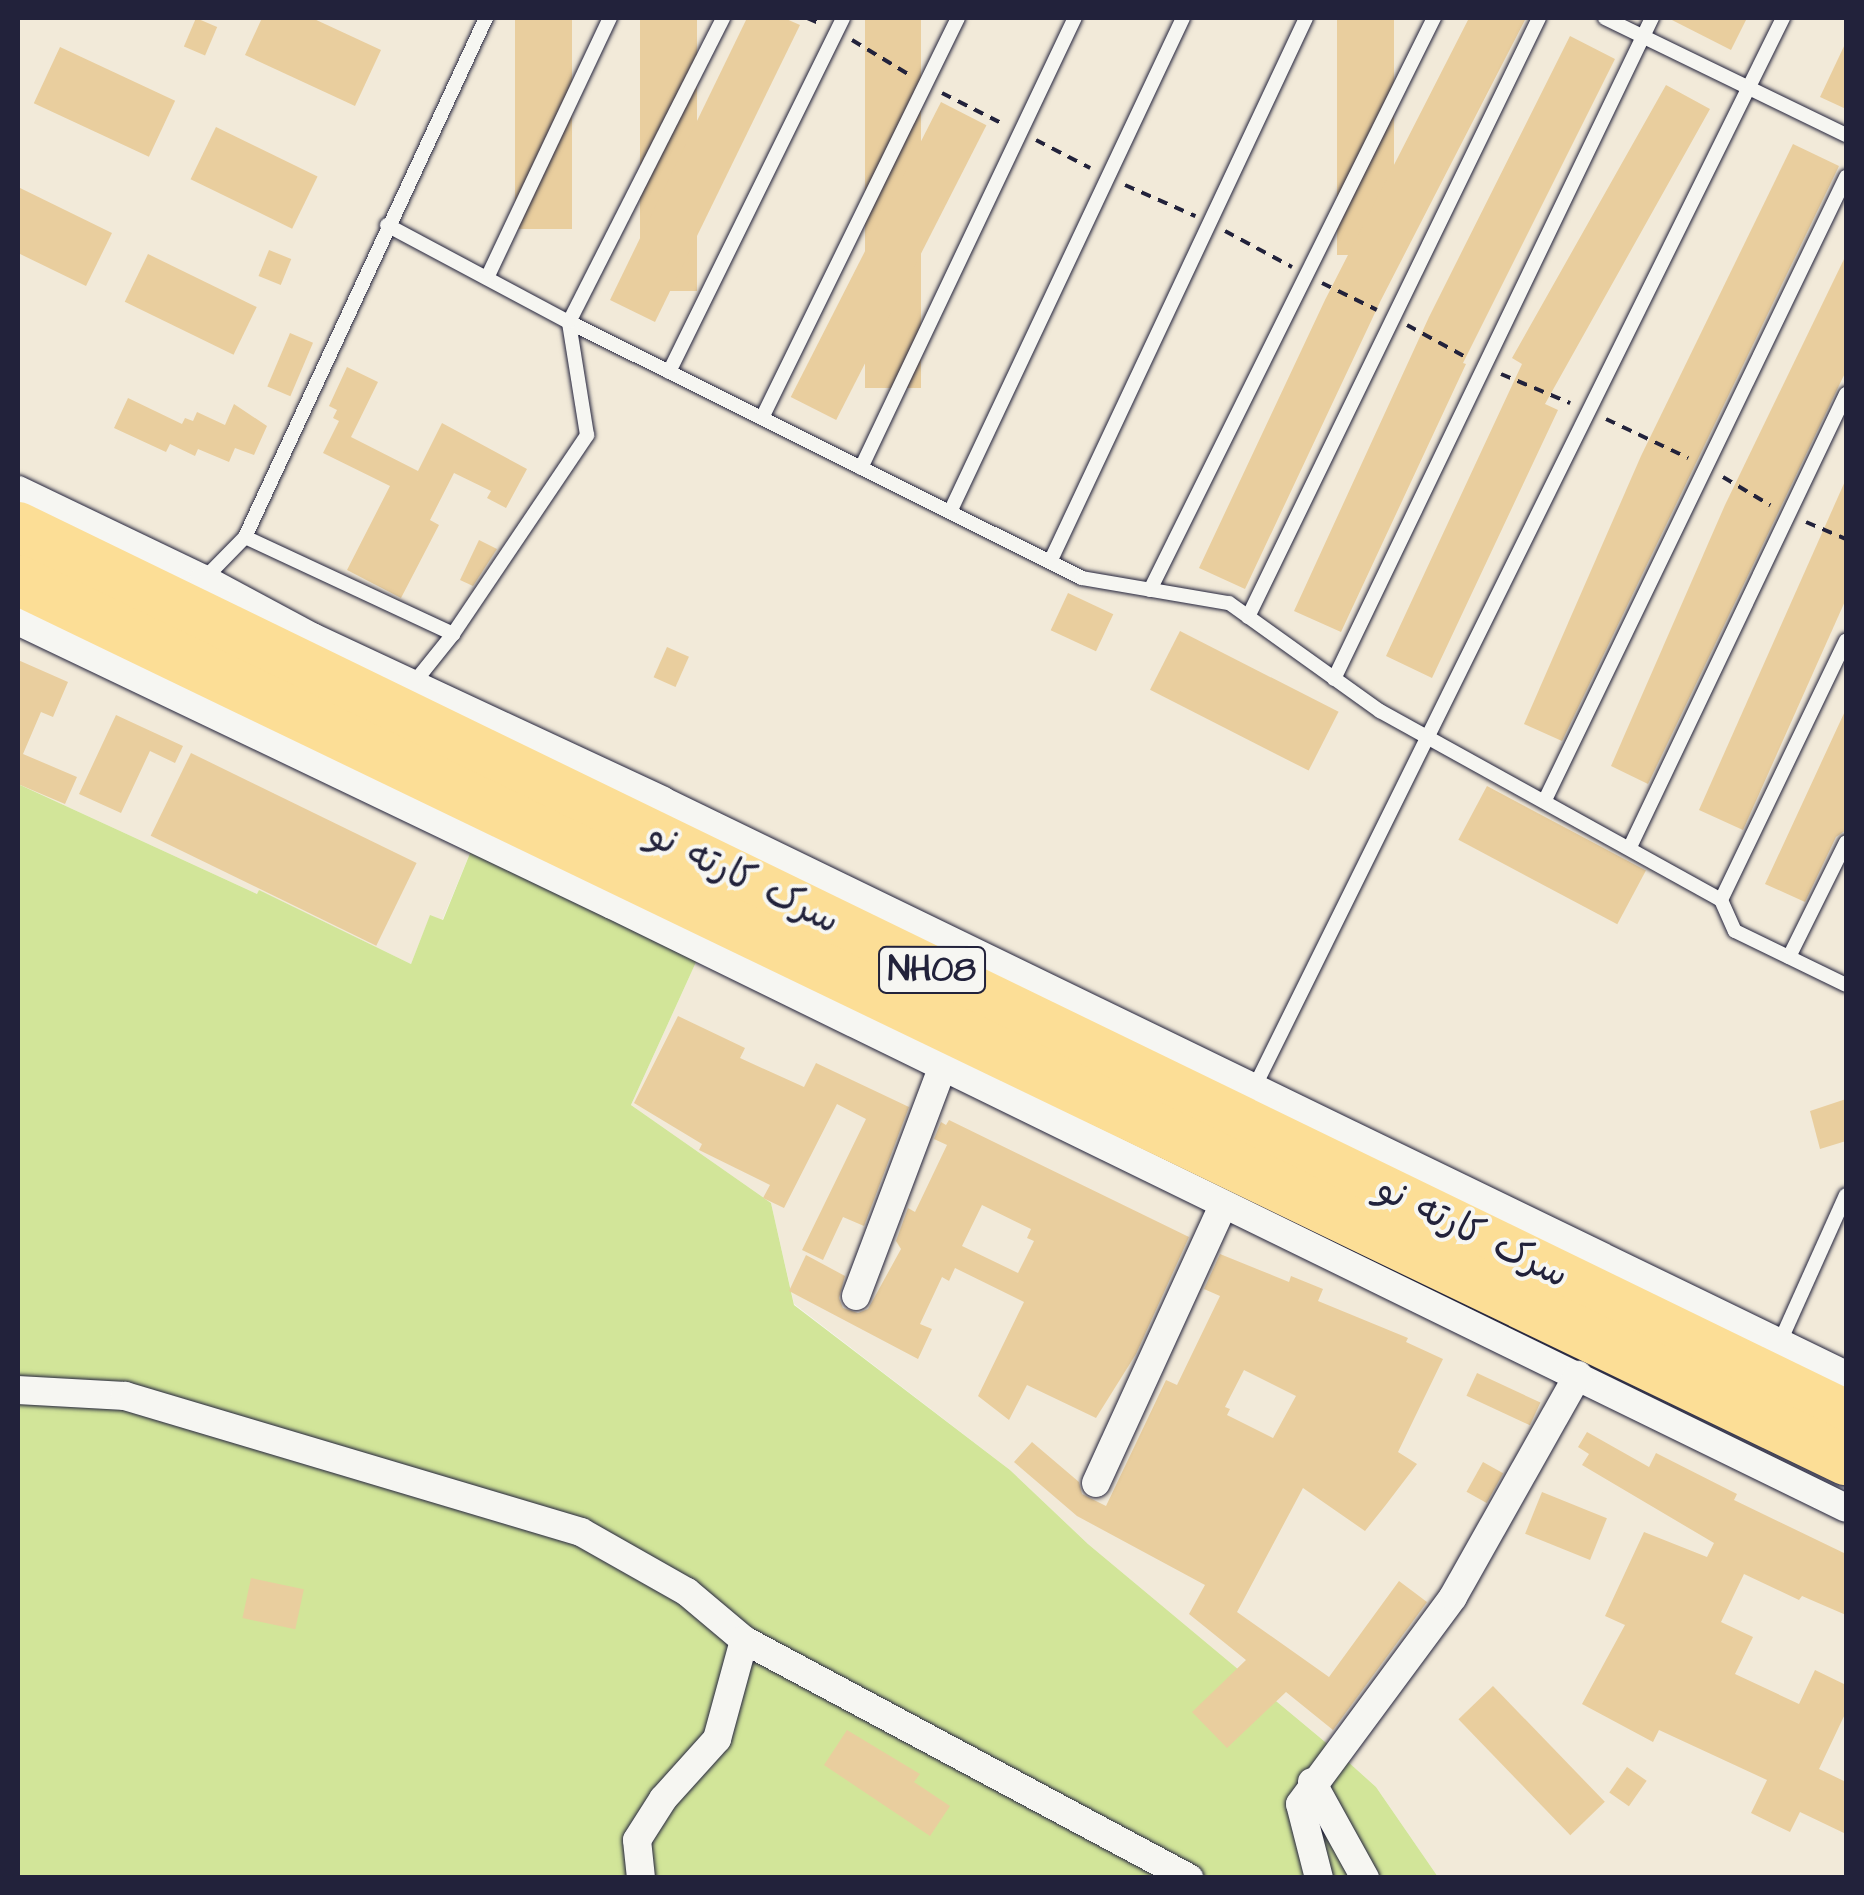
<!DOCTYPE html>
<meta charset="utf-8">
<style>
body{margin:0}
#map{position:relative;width:1864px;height:1895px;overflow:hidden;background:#f6f6f2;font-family:"Architects Daughter","Playpen Sans Arabic",sans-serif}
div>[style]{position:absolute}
.built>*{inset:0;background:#f2ead9}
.green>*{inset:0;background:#d2e599}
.building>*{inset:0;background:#e9ce9e;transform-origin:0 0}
.path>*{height:4px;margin-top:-2px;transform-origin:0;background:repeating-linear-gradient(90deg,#22223b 0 10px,transparent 0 18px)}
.roads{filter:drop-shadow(0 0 2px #22223b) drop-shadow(0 0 2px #22223b)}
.lane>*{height:14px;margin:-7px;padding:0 7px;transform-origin:7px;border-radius:7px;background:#f6f6f2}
.street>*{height:28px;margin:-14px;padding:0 14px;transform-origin:14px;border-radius:14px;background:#f6f6f2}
.highway>*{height:50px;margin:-25px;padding:0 25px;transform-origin:25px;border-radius:25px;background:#fcde96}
span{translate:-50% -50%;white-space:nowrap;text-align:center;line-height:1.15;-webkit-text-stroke:8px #f6f6f2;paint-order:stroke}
.shield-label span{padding:2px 8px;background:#f6f6f2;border:2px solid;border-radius:8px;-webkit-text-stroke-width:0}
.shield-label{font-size:35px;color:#22223b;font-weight:700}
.street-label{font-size:38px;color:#22223b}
.frame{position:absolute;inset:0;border:20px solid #22223b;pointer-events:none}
</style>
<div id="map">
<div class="built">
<div style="clip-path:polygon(18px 18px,1846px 18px,1846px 1375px,18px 490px)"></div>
<div style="clip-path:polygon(18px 621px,475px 841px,442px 921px,430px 916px,411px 964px,260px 891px,257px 894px,18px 784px)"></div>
<div style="clip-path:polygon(702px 949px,1846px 1508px,1846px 1877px,1438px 1877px,1376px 1787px,1336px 1751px,1088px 1544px,1010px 1470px,794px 1304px,771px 1203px,631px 1105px)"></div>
</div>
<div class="green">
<div style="clip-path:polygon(18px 784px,257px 894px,259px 890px,411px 964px,430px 915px,443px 920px,475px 841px,702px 949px,631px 1105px,771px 1203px,794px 1305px,1010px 1470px,1088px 1544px,1336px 1751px,1376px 1787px,1438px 1877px,18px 1878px)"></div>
</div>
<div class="building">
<div style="left:196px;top:18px;width:23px;height:31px;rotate:23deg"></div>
<div style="clip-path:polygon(262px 18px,312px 18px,381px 50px,355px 106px,245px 55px)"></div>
<div style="left:515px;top:18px;width:57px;height:211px"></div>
<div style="left:640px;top:18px;width:57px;height:273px"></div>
<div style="clip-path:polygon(747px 18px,784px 18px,800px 25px,655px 322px,610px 300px)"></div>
<div style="left:865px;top:18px;width:56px;height:370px"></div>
<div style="left:1337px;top:18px;width:57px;height:237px"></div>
<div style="clip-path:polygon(1469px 18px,1526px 18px,1381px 300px,1245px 589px,1199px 568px,1325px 300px)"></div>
<div style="clip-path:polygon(1668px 18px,1747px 18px,1731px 50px)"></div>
<div style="clip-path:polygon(1570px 36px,1615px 59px,1463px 363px,1466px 364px,1341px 632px,1294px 611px,1429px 317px)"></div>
<div style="clip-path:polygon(1846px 42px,1846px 109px,1820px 97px)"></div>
<div style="left:60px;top:47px;width:127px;height:62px;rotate:25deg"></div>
<div style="clip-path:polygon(1666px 85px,1710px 109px,1545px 404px,1558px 410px,1432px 678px,1386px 656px,1522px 364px,1512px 358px)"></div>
<div style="left:941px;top:102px;width:51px;height:331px;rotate:27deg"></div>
<div style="left:216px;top:127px;width:113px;height:58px;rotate:26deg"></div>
<div style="clip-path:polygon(1793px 144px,1839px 166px,1562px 741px,1524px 724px,1641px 456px)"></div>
<div style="clip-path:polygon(18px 187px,112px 233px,86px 286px,18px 253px)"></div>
<div style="left:269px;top:250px;width:24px;height:28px;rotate:22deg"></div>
<div style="left:148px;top:254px;width:121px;height:53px;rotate:26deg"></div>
<div style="clip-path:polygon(1846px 255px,1846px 371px,1648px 784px,1611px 766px,1725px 505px)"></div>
<div style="left:290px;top:333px;width:25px;height:58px;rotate:23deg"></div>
<div style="clip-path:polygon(347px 367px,378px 382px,351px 437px,418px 471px,442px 423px,527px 469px,506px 508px,487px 498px,491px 491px,454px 473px,430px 520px,439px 525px,401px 598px,347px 570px,390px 486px,323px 453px,339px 421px,333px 418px,337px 410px,329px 406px)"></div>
<div style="clip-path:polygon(128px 398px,182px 424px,185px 418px,193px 421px,197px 412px,225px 425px,234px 404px,267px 426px,254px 455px,235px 448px,229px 462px,198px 449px,195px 456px,170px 444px,166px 452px,114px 428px)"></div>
<div style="clip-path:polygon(1846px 479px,1846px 599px,1743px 830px,1699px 810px)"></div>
<div style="clip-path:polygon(479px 540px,497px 549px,473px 586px,460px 580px)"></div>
<div style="left:1068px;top:593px;width:50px;height:41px;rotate:25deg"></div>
<div style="left:1180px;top:631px;width:178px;height:66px;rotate:27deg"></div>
<div style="left:667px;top:647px;width:24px;height:33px;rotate:24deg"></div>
<div style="clip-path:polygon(18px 660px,68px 682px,53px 717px,41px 712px,23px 754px,77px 777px,65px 804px,18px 784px)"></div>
<div style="clip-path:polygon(1846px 709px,1846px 830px,1836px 837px,1805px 902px,1765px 884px)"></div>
<div style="clip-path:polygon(116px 715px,183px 746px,175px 763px,150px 751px,121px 813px,79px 794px)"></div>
<div style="left:191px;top:753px;width:251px;height:92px;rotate:26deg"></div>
<div style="left:1487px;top:786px;width:180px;height:61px;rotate:28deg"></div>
<div style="clip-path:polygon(678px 1016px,745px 1048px,740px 1058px,804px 1087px,816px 1063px,909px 1107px,864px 1226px,843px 1217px,823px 1260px,802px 1250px,866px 1119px,837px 1104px,784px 1208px,763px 1198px,770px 1185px,699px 1150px,702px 1144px,634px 1103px)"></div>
<div style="clip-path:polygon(1846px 1099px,1846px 1141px,1820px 1149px,1810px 1111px)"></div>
<div style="clip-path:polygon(evenodd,949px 1120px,1189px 1237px,1136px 1354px,1096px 1418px,1027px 1385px,1009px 1420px,978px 1396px,1024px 1302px,955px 1268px,949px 1281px,942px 1277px,920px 1324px,932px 1329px,918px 1359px,789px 1291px,806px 1255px,845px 1276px,839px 1298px,843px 1308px,858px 1313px,868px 1309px,901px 1249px,896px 1241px,908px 1208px,915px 1212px,947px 1145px,934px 1139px,941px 1122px,946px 1125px,949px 1120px,982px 1205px,1031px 1229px,1027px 1238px,1034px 1241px,1018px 1273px,962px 1246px,982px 1205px)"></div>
<div style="clip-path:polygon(evenodd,1220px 1254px,1289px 1282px,1291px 1276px,1323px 1289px,1318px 1301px,1408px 1338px,1406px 1342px,1443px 1359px,1398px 1452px,1417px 1464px,1385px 1506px,1365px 1531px,1303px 1488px,1237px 1612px,1329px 1677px,1399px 1581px,1427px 1602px,1333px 1730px,1286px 1692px,1227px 1748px,1192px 1712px,1246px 1660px,1189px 1614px,1205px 1585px,1077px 1516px,1014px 1462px,1032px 1442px,1079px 1482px,1082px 1494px,1106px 1506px,1166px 1380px,1177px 1385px,1220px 1296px,1204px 1289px,1220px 1254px,1244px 1370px,1296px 1396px,1273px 1438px,1227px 1415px,1230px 1409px,1225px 1407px,1244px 1370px)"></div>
<div style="left:1477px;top:1373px;width:70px;height:25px;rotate:25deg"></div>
<div style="clip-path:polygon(1587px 1432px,1649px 1467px,1656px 1453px,1737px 1494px,1734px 1500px,1846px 1554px,1846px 1615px,1802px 1596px,1799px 1600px,1744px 1574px,1721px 1622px,1753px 1637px,1735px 1674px,1799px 1704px,1815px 1670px,1846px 1685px,1846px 1712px,1819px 1769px,1846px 1782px,1846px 1834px,1800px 1812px,1790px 1832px,1751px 1813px,1767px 1780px,1659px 1730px,1653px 1742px,1582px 1704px,1625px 1625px,1605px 1616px,1644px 1532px,1707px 1557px,1714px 1543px,1582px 1465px,1589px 1454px,1578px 1447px)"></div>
<div style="left:1483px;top:1462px;width:23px;height:34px;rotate:29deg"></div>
<div style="left:1542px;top:1492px;width:70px;height:45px;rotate:22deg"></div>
<div style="left:251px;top:1578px;width:54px;height:41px;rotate:12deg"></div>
<div style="left:1493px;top:1686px;width:161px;height:48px;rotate:46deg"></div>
<div style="clip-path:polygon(847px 1730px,920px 1774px,914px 1782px,950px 1806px,930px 1836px,824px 1765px)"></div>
<div style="left:1627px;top:1767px;width:24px;height:31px;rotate:35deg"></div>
</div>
<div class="path">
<div style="left:807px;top:18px;width:15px;rotate:23deg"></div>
<div style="left:852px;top:40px;width:66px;rotate:31.3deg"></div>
<div style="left:942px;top:93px;width:71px;rotate:26.9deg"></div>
<div style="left:1036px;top:140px;width:61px;rotate:27.4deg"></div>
<div style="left:1125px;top:185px;width:77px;rotate:23.9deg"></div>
<div style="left:1225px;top:231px;width:76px;rotate:28.2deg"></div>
<div style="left:1322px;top:283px;width:61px;rotate:26.1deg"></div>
<div style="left:1407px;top:325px;width:71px;rotate:28.7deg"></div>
<div style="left:1501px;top:374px;width:75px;rotate:22.8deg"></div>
<div style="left:1606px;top:419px;width:91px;rotate:25.4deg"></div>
<div style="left:1723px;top:477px;width:55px;rotate:30.8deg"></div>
<div style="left:1806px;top:522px;width:43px;rotate:23deg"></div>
</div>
<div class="roads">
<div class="lane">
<div style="left:1605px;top:18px;width:268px;rotate:25.9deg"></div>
<div style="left:387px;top:225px;width:206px;rotate:28.1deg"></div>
<div style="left:569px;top:322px;width:573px;rotate:26.52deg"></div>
<div style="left:1082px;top:578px;width:149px;rotate:9.7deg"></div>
<div style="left:1229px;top:603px;width:186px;rotate:35.6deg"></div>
<div style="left:1380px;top:711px;width:390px;rotate:29deg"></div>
<div style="left:1721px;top:900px;width:34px;rotate:66deg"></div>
<div style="left:1735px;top:931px;width:123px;rotate:25.9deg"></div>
<div style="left:487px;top:278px;width:288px;rotate:-64.7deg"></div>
<div style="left:669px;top:372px;width:394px;rotate:-63.8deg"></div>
<div style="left:762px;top:418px;width:445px;rotate:-63.9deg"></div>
<div style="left:861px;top:468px;width:498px;rotate:-64.6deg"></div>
<div style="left:950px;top:512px;width:546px;rotate:-64.75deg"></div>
<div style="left:245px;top:537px;width:230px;rotate:25deg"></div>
<div style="left:1050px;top:562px;width:601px;rotate:-64.8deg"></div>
<div style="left:204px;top:579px;width:59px;rotate:-45.7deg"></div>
<div style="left:245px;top:537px;width:572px;rotate:-65.09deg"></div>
<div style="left:1150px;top:590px;width:639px;rotate:-63.6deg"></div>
<div style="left:1248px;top:617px;width:666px;rotate:-64.09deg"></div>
<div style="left:1334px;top:679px;width:734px;rotate:-64.31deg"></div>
<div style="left:413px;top:684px;width:64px;rotate:-51.3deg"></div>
<div style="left:453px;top:634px;width:240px;rotate:-56deg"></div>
<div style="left:587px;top:435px;width:114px;rotate:-99.1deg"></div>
<div style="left:569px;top:322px;width:341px;rotate:-63.1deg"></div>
<div style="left:1545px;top:800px;width:692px;rotate:-64.21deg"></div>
<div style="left:1630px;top:847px;width:502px;rotate:-64.51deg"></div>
<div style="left:1721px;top:900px;width:288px;rotate:-64.3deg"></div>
<div style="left:1789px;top:957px;width:128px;rotate:-63.6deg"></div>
<div style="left:1254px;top:1088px;width:1194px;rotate:-63.69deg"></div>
<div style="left:1779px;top:1344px;width:163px;rotate:-65.8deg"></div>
</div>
<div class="street">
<div style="left:18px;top:490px;width:206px;rotate:25.6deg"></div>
<div style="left:204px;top:579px;width:123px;rotate:28.2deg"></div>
<div style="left:312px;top:637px;width:387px;rotate:25deg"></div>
<div style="left:663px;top:801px;width:1315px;rotate:25.88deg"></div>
<div style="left:18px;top:621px;width:658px;rotate:25.55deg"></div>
<div style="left:612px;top:905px;width:1373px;rotate:26.04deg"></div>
<div style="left:856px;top:1296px;width:243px;rotate:-69.3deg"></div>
<div style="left:18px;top:1390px;width:107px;rotate:3.2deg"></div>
<div style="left:125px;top:1396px;width:476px;rotate:16.6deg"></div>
<div style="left:581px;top:1532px;width:122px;rotate:29.5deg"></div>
<div style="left:687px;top:1592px;width:75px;rotate:40.1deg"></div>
<div style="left:744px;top:1640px;width:505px;rotate:28.14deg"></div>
<div style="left:1096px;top:1483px;width:306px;rotate:-65.4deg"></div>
<div style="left:1312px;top:1782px;width:110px;rotate:61.1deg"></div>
<div style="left:641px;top:1878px;width:38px;rotate:-96deg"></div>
<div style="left:637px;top:1840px;width:49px;rotate:-57.6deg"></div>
<div style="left:663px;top:1799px;width:81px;rotate:-48deg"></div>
<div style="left:717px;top:1739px;width:103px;rotate:-74.7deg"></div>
<div style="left:1319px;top:1878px;width:76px;rotate:-104.4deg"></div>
<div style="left:1300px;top:1804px;width:257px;rotate:-53.5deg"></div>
<div style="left:1453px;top:1597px;width:255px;rotate:-60.6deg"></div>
</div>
<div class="highway">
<div style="left:18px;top:527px;width:2032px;rotate:25.91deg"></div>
<div style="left:18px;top:580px;width:2029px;rotate:25.71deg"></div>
</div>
</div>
<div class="shield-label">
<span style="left:932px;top:970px">NH08</span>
</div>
<div class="street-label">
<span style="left:743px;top:879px;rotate:26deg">سرک کارته نو</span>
<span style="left:1472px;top:1233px;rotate:26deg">سرک کارته نو</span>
</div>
<div class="frame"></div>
</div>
